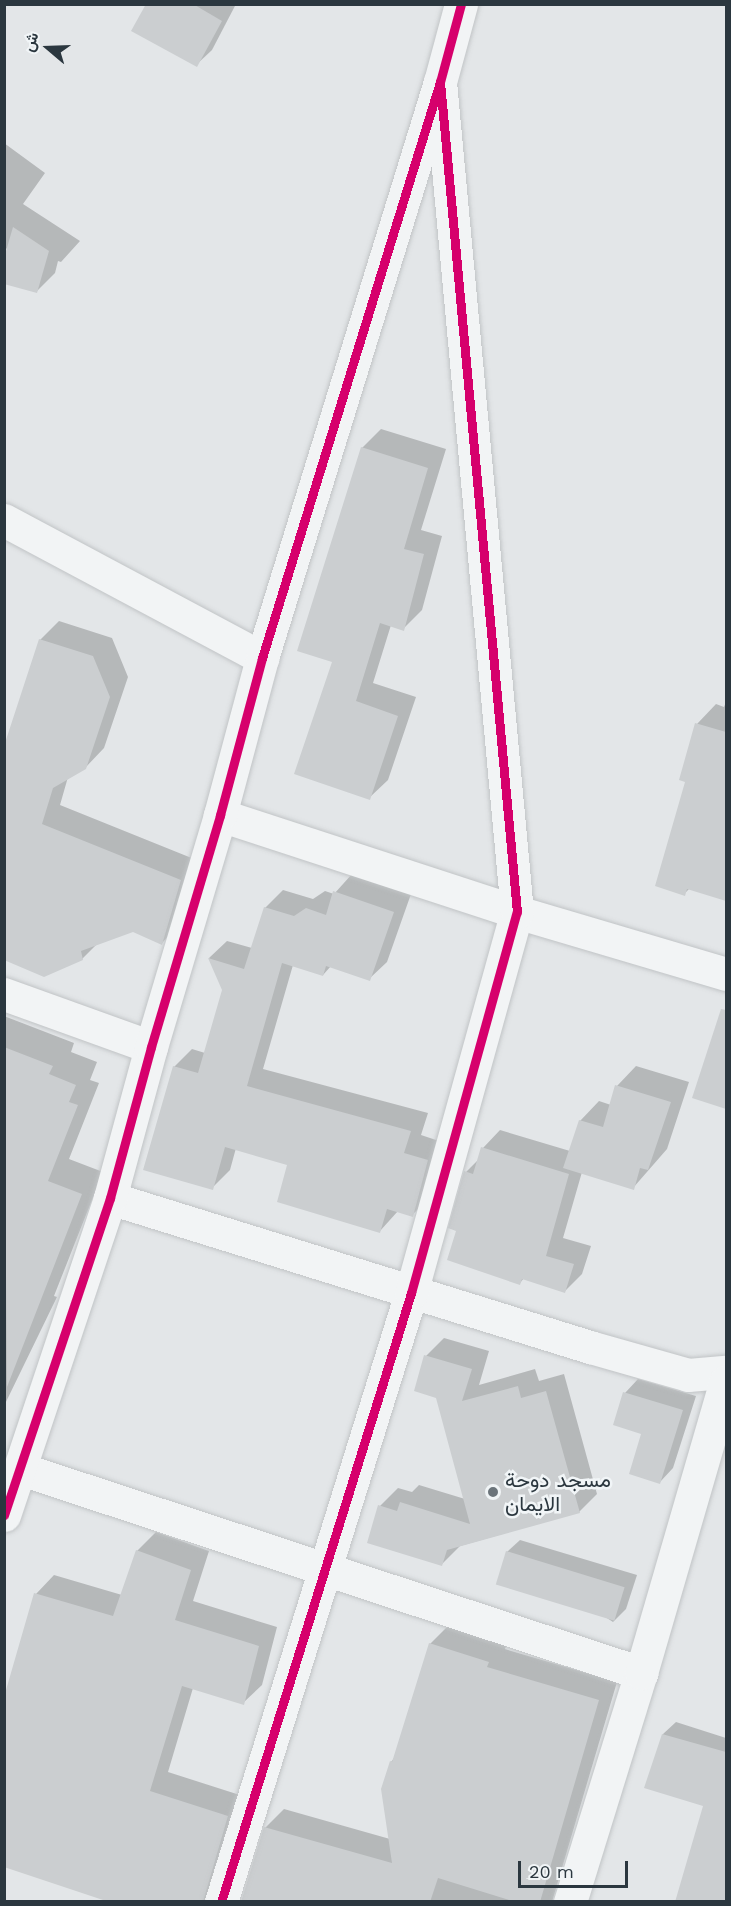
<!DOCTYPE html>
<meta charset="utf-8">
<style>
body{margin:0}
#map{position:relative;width:731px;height:1906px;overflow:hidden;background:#e3e6e8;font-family:"Work Sans",Vazirmatn,sans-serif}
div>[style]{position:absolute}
.shadow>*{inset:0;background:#0003}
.building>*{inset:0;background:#cbced0;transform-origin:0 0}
.roads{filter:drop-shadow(0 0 2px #c1c4c6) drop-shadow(0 0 2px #c1c4c6)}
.minor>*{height:33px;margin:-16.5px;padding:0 16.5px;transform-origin:16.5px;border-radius:16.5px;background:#f2f4f5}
.cycleway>*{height:9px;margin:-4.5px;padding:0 4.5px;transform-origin:4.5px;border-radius:4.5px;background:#d6006c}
.dots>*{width:16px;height:16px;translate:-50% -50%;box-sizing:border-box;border:3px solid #f1f5f7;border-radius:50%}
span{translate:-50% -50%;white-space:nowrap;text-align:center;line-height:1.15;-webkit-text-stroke:5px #f1f5f7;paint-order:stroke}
.poi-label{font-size:21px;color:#2b373f}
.left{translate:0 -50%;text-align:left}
.frame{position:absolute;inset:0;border:6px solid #2b373f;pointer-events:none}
.north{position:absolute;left:18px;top:18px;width:60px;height:60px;-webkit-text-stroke:4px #f1f5f7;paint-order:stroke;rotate:289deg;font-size:16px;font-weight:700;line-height:24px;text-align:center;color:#2b373f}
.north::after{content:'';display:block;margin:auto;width:21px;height:27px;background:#2b373f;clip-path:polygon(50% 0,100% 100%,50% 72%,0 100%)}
.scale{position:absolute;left:518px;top:1861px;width:110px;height:27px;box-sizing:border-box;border:3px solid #2b373f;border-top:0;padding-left:8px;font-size:18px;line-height:21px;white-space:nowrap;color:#2b373f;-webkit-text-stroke:4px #f1f5f7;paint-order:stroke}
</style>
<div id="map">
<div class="shadow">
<div style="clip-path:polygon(148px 4px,236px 4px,212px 50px,196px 65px)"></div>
<div style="clip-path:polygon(4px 143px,45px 173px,23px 204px,80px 241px,61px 262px,58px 261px,55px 273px,37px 291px,8px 249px,4px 248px)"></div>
<div style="clip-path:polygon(381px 429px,446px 449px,421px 530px,442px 536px,422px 610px,403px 629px,391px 625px,373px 683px,416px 697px,388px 780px,369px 798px,334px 661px,362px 448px)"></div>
<div style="clip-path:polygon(59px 621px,112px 638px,128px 677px,104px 748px,85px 768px,68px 777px,60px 805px,199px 861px,180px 924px,162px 943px,133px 931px,97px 944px,82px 959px,13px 962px,40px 640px)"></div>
<div style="clip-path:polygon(726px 702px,726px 891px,690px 888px,684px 894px,687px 781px,697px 724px,716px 704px,724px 707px)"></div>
<div style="clip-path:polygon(352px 874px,411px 894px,387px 962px,369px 979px,331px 966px,323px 975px,293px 965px,263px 1069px,428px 1113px,421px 1135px,445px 1143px,430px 1198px,412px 1215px,398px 1211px,380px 1231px,289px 1164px,236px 1148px,230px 1170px,212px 1188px,174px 1067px,192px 1049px,205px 1053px,223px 989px,209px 958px,227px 941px,252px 948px,265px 908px,283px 890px,313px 899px,325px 891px,334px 894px)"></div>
<div style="clip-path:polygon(726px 1015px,726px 1107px,694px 1097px)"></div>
<div style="clip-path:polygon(4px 1016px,74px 1043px,71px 1052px,97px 1062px,90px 1080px,99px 1083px,69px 1159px,103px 1172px,54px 1296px,57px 1297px,4px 1406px)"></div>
<div style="clip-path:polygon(636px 1066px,689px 1082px,667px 1149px,633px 1188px,582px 1172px,563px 1238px,591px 1246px,582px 1274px,564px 1292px,524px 1278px,520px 1283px,458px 1230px,466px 1172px,479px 1159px,483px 1148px,500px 1130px,570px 1151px,580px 1121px,599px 1101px,611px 1105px,617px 1086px)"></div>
<div style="clip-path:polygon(444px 1338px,489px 1351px,479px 1385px,535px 1369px,539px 1381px,564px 1374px,597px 1494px,579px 1512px,460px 1546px,442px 1564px,380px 1506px,398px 1488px,412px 1492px,419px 1485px,465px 1499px,437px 1397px,415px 1390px,426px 1356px)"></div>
<div style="clip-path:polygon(638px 1379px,696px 1396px,673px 1468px,660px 1482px,643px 1433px,625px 1393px)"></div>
<div style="clip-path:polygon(156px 1532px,209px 1551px,193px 1601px,277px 1627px,262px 1685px,243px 1703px,193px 1688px,168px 1772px,246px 1797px,215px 1902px,119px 1902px,36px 1594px,54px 1575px,122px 1595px,137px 1551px)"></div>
<div style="clip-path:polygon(520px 1540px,637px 1575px,626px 1609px,613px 1622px,507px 1552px)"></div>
<div style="clip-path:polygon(449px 1625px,507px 1643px,505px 1649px,617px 1682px,552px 1902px,250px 1902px,265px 1828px,284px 1809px,390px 1839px,391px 1762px,395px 1757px,430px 1644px)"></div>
<div style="clip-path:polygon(676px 1722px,726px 1738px,726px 1902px,676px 1902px,705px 1805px,646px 1787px,663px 1734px)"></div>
</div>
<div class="building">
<div style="clip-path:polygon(146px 4px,193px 4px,222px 21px,197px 67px,131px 31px)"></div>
<div style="clip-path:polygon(13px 227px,49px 251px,37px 293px,4px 284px,4px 258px)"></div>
<div style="clip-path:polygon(361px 447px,428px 468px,404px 549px,424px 554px,404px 631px,380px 623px,356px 701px,398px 716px,370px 800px,294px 774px,332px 662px,297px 651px)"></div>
<div style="clip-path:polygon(39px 639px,93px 656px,110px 697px,86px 769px,53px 788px,42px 824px,181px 880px,162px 945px,133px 932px,81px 951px,83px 960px,44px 977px,4px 960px,4px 746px)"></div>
<div style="clip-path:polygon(695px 723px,726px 732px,726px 901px,687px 889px,685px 896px,655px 886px,685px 782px,679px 780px)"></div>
<div style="clip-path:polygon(333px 891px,394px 912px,370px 981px,326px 966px,323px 976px,282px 963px,247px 1086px,411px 1131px,404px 1153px,428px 1160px,413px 1217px,387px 1209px,380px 1233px,277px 1202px,287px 1165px,225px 1147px,213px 1190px,143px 1170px,173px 1066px,198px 1073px,222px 990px,208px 958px,244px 969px,264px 907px,294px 916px,306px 908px,326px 915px)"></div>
<div style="clip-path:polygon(721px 1009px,726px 1010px,726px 1109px,692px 1098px)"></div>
<div style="clip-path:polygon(4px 1047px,53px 1066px,49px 1074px,76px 1085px,69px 1102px,78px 1105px,48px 1181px,82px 1194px,7px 1387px)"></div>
<div style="clip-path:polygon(615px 1085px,671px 1102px,648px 1170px,640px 1168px,634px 1190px,563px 1168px,579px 1120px,603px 1127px)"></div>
<div style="clip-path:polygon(481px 1147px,569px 1174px,546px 1256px,574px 1264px,565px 1293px,522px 1279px,520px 1285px,447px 1260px,456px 1231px,448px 1228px,464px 1171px,473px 1174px)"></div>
<div style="clip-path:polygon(424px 1355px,472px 1369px,462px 1401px,518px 1386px,521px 1398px,546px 1391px,580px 1513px,447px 1550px,442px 1566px,367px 1543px,378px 1505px,397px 1511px,400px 1502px,470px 1524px,436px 1398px,414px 1391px)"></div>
<div style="clip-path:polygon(623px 1392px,683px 1410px,660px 1484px,629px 1474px,641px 1434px,613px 1425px)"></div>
<div style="clip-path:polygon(136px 1550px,191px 1570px,175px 1620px,259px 1646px,244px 1705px,182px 1686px,150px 1791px,228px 1816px,203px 1902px,109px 1902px,4px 1867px,4px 1697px,34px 1593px,113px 1616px)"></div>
<div style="left:506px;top:1551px;width:124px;height:35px;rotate:17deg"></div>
<div style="clip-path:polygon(429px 1643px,489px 1662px,487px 1667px,599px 1700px,540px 1902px,516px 1902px,438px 1878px,430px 1902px,241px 1902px,264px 1827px,392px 1863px,381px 1789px,390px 1761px,392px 1762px)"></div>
<div style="clip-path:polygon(662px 1734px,726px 1752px,726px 1902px,675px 1902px,703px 1806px,644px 1788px)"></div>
</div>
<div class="roads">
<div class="minor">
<div style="left:4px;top:520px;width:293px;rotate:28.1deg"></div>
<div style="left:220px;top:815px;width:312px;rotate:18.1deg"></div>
<div style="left:517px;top:912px;width:218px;rotate:16.5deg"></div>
<div style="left:4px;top:994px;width:156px;rotate:19.8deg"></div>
<div style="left:110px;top:1198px;width:503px;rotate:17.25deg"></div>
<div style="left:590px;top:1347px;width:102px;rotate:15.9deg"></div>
<div style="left:688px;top:1375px;width:38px;rotate:-5deg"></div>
<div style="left:21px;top:1469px;width:653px;rotate:18.21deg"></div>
<div style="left:4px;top:1515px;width:334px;rotate:-71.5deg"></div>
<div style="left:110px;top:1198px;width:156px;rotate:-74.8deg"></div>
<div style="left:151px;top:1047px;width:242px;rotate:-73.4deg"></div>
<div style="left:220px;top:815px;width:163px;rotate:-75deg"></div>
<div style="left:262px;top:658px;width:603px;rotate:-72.83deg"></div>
<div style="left:440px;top:82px;width:81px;rotate:-74.9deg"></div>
<div style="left:221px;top:1902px;width:638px;rotate:-72.67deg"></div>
<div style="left:411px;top:1293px;width:395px;rotate:-74.5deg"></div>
<div style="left:517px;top:912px;width:834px;rotate:-95.3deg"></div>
<div style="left:570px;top:1902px;width:240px;rotate:-72.8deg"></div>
<div style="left:641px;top:1673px;width:304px;rotate:-73.8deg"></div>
</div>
</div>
<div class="cycleway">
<div style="left:4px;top:1515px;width:334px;rotate:-71.5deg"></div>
<div style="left:110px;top:1198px;width:156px;rotate:-74.8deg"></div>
<div style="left:151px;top:1047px;width:242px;rotate:-73.4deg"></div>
<div style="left:220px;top:815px;width:163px;rotate:-75deg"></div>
<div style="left:262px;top:658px;width:603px;rotate:-72.83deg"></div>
<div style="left:440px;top:82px;width:81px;rotate:-74.9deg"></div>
<div style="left:221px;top:1902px;width:638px;rotate:-72.67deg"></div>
<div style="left:411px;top:1293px;width:395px;rotate:-74.5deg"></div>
<div style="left:517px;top:912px;width:834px;rotate:-95.3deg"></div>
</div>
<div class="dots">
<div style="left:493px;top:1492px;background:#6b747a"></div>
</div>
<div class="poi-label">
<span class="left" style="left:505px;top:1492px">مسجد دوحة<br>الايمان</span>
</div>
<div class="frame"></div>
<div class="north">ش</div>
<div class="scale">20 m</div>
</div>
